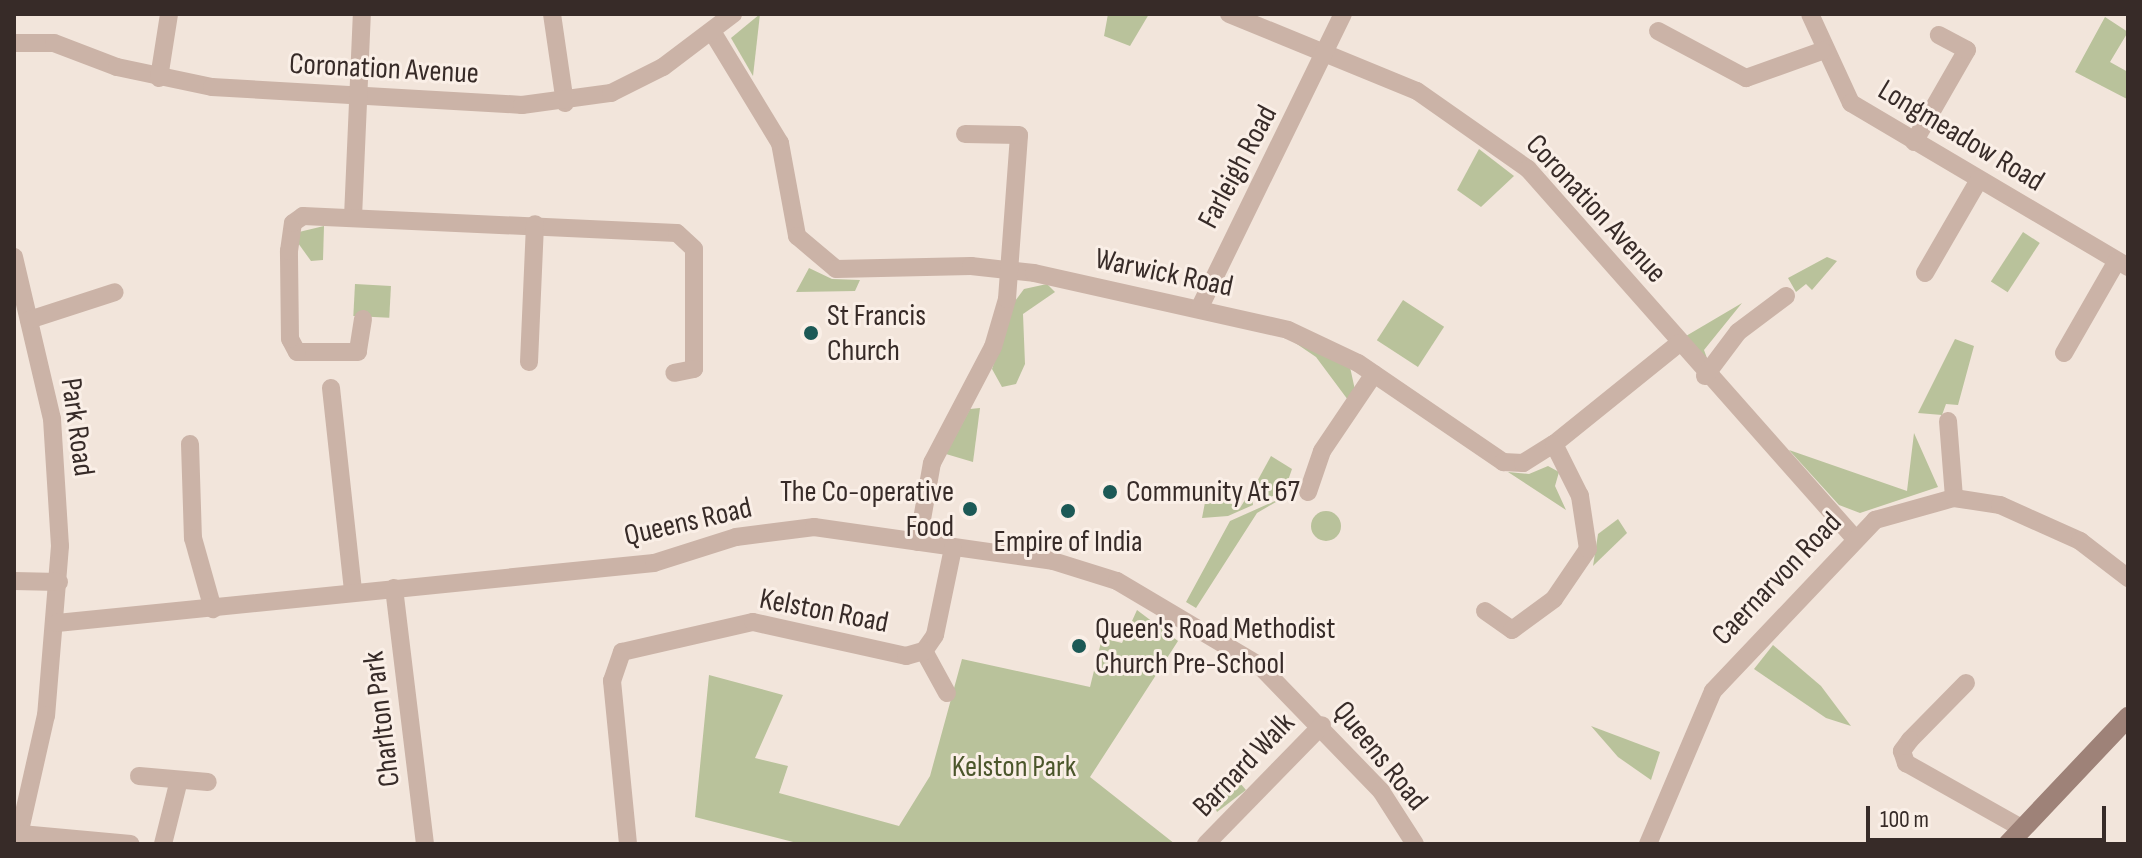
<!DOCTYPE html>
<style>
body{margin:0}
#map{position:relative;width:2142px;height:858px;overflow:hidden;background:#f2e5db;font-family:"Sofia Sans Condensed",sans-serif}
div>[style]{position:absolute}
.green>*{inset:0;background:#b9c29b;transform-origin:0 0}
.round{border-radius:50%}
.street>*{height:18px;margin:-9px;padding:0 9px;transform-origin:9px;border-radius:9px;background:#cbb3a7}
.secondary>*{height:20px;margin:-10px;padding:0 10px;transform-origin:10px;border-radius:10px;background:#9e8278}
.dots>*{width:22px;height:22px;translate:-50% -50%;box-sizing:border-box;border:4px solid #faefe7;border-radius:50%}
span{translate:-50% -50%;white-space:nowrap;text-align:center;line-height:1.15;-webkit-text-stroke:6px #faefe7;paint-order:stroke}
.street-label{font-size:30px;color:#372b28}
.poi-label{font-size:30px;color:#372b28}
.left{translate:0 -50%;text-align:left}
.right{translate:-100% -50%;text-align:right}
.park-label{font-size:30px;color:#4b562b}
.frame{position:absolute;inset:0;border:16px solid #372b28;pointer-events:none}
.scale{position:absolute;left:1866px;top:806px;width:240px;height:36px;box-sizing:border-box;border:4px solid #372b28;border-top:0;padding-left:10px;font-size:24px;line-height:28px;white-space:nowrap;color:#372b28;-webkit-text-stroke:6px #faefe7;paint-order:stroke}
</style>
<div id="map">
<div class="green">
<div style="clip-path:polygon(760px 14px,753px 76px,731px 38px)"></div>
<div style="clip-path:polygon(1108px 14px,1149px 14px,1130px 46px,1104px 36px)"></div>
<div style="clip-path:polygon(2105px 17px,2128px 32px,2110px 62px,2128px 72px,2127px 99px,2075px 72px)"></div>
<div style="clip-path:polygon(1479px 149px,1514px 176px,1481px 207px,1457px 190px)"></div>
<div style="clip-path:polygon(324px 226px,323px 260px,311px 261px,298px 243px,299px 232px)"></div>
<div style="left:2023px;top:232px;width:20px;height:59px;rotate:33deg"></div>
<div style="clip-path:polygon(1827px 257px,1837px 261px,1812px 290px,1806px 284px,1796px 292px,1788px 278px)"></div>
<div style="clip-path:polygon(809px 268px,832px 279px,860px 280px,855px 291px,796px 292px)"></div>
<div style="left:355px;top:284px;width:36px;height:32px;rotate:3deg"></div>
<div style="clip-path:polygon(1047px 284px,1055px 292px,1023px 314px,1025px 364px,1016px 384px,1002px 387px,992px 369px,1015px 301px,1024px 289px)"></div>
<div style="left:1403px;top:300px;width:49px;height:48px;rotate:33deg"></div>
<div style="clip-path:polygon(1742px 303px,1704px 350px,1708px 361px,1686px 336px)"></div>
<div style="clip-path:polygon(1288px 338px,1350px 367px,1355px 390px,1348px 400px,1316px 357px)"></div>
<div style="clip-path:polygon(1955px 339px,1974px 346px,1958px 405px,1946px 404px,1942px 415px,1918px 413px)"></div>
<div style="clip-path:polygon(980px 408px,973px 462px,946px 454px,970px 409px)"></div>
<div style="clip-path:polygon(1914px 433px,1938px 487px,1860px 513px,1839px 505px,1789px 450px,1907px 491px)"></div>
<div style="clip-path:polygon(1271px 456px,1292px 469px,1284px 492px,1262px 500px,1254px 487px)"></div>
<div style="clip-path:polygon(1548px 466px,1559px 472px,1555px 486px,1566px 510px,1508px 472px,1529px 474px)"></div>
<div style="clip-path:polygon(1251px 490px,1253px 505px,1228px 516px,1202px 518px,1207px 492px,1240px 508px)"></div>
<div style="clip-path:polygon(1286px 496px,1257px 513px,1196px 608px,1186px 602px,1230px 521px)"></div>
<div class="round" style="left:1311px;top:511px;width:30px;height:30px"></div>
<div style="clip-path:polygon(1618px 519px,1627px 533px,1593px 566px,1598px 534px)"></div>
<div style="clip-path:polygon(1137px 610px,1178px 641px,1090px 777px,1175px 844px,801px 844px,695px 817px,709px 675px,783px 695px,755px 758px,788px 766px,779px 793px,899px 826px,930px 776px,962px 659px,1090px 687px,1102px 638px,1122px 643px)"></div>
<div style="clip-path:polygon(1773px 645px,1821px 686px,1851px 726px,1826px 718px,1754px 669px)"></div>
<div style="clip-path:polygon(1591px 726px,1660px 752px,1651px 780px,1618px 757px)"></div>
<div style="clip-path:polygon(1234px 776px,1246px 790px,1217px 812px,1210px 797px)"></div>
</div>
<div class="street">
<div style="left:552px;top:14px;width:90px;rotate:81.7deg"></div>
<div style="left:1229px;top:14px;width:203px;rotate:22.3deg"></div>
<div style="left:1417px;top:91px;width:136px;rotate:35.1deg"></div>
<div style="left:1528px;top:169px;width:490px;rotate:48.5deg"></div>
<div style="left:1810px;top:14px;width:98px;rotate:65.3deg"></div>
<div style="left:1851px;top:103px;width:322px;rotate:30.6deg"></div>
<div style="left:1658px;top:31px;width:100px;rotate:28.1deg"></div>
<div style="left:1746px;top:78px;width:81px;rotate:-19.6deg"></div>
<div style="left:713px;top:33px;width:129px;rotate:58.7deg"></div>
<div style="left:780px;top:143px;width:95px;rotate:79.6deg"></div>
<div style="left:797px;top:236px;width:51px;rotate:40.2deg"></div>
<div style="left:836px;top:269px;width:135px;rotate:-1.3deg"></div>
<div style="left:971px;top:266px;width:63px;rotate:6.3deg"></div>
<div style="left:1034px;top:273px;width:260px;rotate:12.6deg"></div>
<div style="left:1288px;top:330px;width:77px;rotate:25.2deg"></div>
<div style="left:1358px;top:363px;width:176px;rotate:34.3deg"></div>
<div style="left:1503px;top:462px;width:20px;rotate:3deg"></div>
<div style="left:1523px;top:463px;width:36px;rotate:-32deg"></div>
<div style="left:1554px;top:444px;width:161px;rotate:-38.9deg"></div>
<div style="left:14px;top:43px;width:40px"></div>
<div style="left:54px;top:43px;width:67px;rotate:20.9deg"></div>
<div style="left:117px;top:67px;width:97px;rotate:11.9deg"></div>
<div style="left:212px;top:87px;width:311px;rotate:3.3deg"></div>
<div style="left:522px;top:105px;width:90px;rotate:-7.7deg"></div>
<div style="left:611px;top:93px;width:58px;rotate:-26.6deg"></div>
<div style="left:663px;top:67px;width:88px;rotate:-37.1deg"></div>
<div style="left:159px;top:78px;width:65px;rotate:-81.1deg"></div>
<div style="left:1914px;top:142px;width:106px;rotate:-60.1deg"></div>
<div style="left:1967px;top:50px;width:32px;rotate:-152deg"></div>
<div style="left:353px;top:217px;width:203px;rotate:-87.5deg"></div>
<div style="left:14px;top:257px;width:166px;rotate:76.8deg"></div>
<div style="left:52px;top:419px;width:127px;rotate:86.4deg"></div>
<div style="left:60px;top:546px;width:170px;rotate:94.7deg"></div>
<div style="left:46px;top:715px;width:132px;rotate:102.7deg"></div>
<div style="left:1925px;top:273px;width:108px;rotate:-59.9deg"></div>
<div style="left:1199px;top:309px;width:328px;rotate:-64deg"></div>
<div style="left:363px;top:319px;width:33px;rotate:99deg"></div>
<div style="left:358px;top:352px;width:61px;rotate:180deg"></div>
<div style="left:297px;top:352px;width:15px;rotate:-118deg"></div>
<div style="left:290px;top:339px;width:88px;rotate:-90.7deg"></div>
<div style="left:289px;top:251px;width:28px;rotate:-82deg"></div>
<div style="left:293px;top:223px;width:12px;rotate:-35deg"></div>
<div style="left:303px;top:216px;width:374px;rotate:2.6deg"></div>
<div style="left:677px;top:233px;width:23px;rotate:43deg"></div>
<div style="left:694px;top:249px;width:120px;rotate:90deg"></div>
<div style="left:694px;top:369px;width:20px;rotate:169deg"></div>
<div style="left:29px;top:320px;width:90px;rotate:-18deg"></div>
<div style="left:2064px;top:353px;width:106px;rotate:-60.1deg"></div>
<div style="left:529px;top:362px;width:138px;rotate:-87.5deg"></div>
<div style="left:1705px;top:376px;width:55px;rotate:-53.1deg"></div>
<div style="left:1738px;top:332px;width:60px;rotate:-36.9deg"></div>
<div style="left:331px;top:388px;width:205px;rotate:83.8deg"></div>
<div style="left:1948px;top:421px;width:77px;rotate:85.5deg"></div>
<div style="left:190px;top:444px;width:94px;rotate:88.2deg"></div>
<div style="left:193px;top:538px;width:74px;rotate:74.3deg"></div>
<div style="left:1308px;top:492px;width:43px;rotate:-71.1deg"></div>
<div style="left:1322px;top:451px;width:93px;rotate:-56deg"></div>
<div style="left:918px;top:542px;width:80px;rotate:-80deg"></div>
<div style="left:932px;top:463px;width:131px;rotate:-62.3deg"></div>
<div style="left:993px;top:347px;width:50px;rotate:-73.7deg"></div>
<div style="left:1007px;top:299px;width:164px;rotate:-85.8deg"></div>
<div style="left:1019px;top:135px;width:54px;rotate:-178.9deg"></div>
<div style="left:14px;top:581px;width:45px;rotate:1.3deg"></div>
<div style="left:394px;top:588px;width:258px;rotate:83.1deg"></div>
<div style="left:1485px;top:611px;width:33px;rotate:35deg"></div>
<div style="left:1512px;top:630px;width:52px;rotate:-36.4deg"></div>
<div style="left:1554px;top:599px;width:60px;rotate:-55.8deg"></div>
<div style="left:1588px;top:549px;width:54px;rotate:-98.6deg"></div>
<div style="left:1580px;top:496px;width:58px;rotate:-116.6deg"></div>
<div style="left:57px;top:623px;width:600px;rotate:-5.74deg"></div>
<div style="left:654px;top:563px;width:86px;rotate:-17.6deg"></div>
<div style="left:736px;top:537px;width:79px;rotate:-7.3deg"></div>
<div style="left:814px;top:527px;width:241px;rotate:8.1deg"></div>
<div style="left:1053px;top:561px;width:67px;rotate:17.4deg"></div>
<div style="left:1117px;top:581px;width:166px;rotate:30.7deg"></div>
<div style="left:1260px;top:666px;width:174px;rotate:45.9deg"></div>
<div style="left:1381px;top:791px;width:63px;rotate:57.3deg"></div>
<div style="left:1966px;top:683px;width:80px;rotate:134.5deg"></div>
<div style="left:1910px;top:740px;width:14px;rotate:126deg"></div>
<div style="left:1902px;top:751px;width:13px;rotate:72deg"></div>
<div style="left:1906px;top:763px;width:134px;rotate:29.4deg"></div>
<div style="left:947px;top:693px;width:48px;rotate:-118.7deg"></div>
<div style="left:924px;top:651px;width:19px;rotate:-55deg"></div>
<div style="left:935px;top:635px;width:89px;rotate:-78.3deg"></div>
<div style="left:139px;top:776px;width:69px;rotate:5deg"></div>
<div style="left:21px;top:834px;width:110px;rotate:5.2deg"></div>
<div style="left:163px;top:844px;width:66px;rotate:-76deg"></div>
<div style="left:628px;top:844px;width:164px;rotate:-95.6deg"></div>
<div style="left:612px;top:681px;width:31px;rotate:-71deg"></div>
<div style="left:622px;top:652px;width:134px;rotate:-12.9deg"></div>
<div style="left:753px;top:622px;width:157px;rotate:12.5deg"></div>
<div style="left:906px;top:656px;width:19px;rotate:-16deg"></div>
<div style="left:1206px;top:844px;width:166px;rotate:-45.7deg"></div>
<div style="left:1648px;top:844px;width:166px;rotate:-67deg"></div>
<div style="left:1713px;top:691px;width:236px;rotate:-46.5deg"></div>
<div style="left:1875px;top:520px;width:82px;rotate:-15.6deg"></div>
<div style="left:1954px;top:498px;width:47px;rotate:8.7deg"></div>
<div style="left:2000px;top:505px;width:88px;rotate:24.2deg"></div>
<div style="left:2080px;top:541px;width:61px;rotate:37.6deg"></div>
</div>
<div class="secondary">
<div style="left:2008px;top:844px;width:175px;rotate:-46.6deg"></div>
</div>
<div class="dots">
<div style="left:811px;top:333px;background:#1c5956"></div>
<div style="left:1110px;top:492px;background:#1c5956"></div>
<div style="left:970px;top:509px;background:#1c5956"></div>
<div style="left:1068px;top:511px;background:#1c5956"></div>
<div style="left:1079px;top:646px;background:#1c5956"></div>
</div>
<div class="street-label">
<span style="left:384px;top:69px;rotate:3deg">Coronation Avenue</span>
<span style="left:1961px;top:136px;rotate:31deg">Longmeadow Road</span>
<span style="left:1238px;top:167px;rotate:-62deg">Farleigh Road</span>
<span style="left:1596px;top:209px;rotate:47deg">Coronation Avenue</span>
<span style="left:1164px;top:273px;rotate:12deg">Warwick Road</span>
<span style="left:77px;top:427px;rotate:82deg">Park Road</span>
<span style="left:688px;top:522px;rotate:-13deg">Queens Road</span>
<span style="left:1777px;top:579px;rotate:-46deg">Caernarvon Road</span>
<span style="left:824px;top:611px;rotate:11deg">Kelston Road</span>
<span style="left:382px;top:719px;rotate:-97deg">Charlton Park</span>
<span style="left:1380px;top:756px;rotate:51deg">Queens Road</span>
<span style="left:1244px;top:765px;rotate:-46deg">Barnard Walk</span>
</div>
<div class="poi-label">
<span class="left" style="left:827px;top:333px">St Francis<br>Church</span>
<span class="right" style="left:954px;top:509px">The Co-operative<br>Food</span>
<span class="left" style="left:1126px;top:492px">Community At 67</span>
<span style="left:1068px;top:542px">Empire of India</span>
<span class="left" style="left:1095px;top:646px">Queen's Road Methodist<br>Church Pre-School</span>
</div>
<div class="park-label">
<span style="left:1014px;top:767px">Kelston Park</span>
</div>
<div class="frame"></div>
<div class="scale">100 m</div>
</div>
